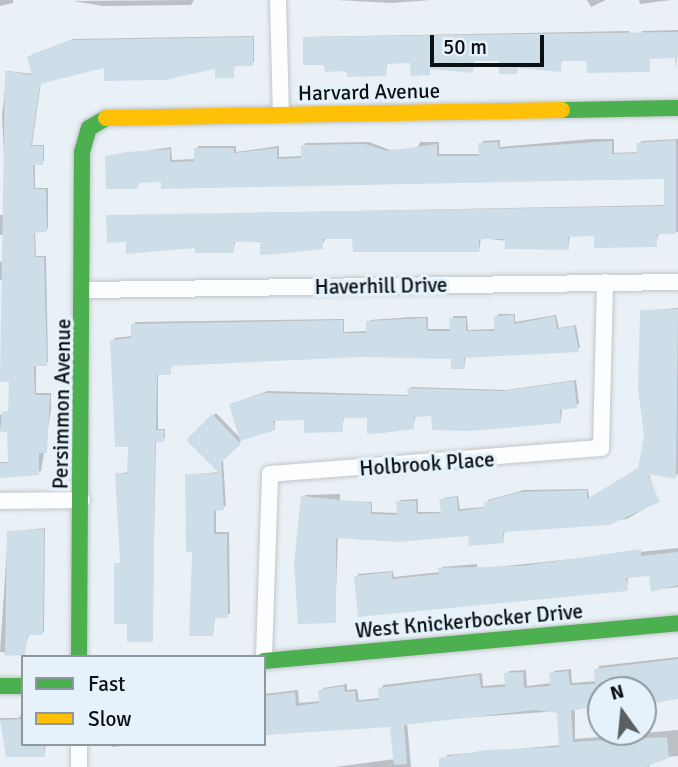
<!DOCTYPE html>
<style>
body{margin:0}
#map{position:relative;width:678px;height:767px;overflow:hidden;background:#eaf1f6;font-family:Signika,sans-serif}
div>[style]{position:absolute}
.shadow>*{inset:0;background:#0003}
.building>*{inset:0;background:#cedee8}
.roads{filter:drop-shadow(0 0 2px #c1c6ca) drop-shadow(0 0 2px #c1c6ca)}
.street>*{height:16px;margin:-8px;padding:0 8px;transform-origin:8px;border-radius:8px;background:#fcfdfe}
.fast>*{height:16px;margin:-8px;padding:0 8px;transform-origin:8px;border-radius:8px;background:#4caf50}
.slow>*{height:16px;margin:-8px;padding:0 8px;transform-origin:8px;border-radius:8px;background:#ffc107}
span{translate:-50% -50%;white-space:nowrap;text-align:center;line-height:1.15;-webkit-text-stroke:7px #e5f2fb;paint-order:stroke}
.street-label{font-size:21px;color:#0b1012}
.legend{position:absolute;left:21px;top:655px;width:245px;height:91px;box-sizing:border-box;background:#e5f2fb;border:2px solid #8e989e;margin:0;padding:9px 12px;list-style:none;font-size:21px;color:#0b1012}
.legend li{display:flex;align-items:center;gap:14px;height:35px}
.legend b{width:35px;border:2px solid #8e989e}
.north{position:absolute;left:587px;top:676px;width:70px;height:70px;box-sizing:border-box;background:#e5f2fb;border:2px solid #8e989e;border-radius:50%;rotate:345deg;font-size:19px;font-weight:700;line-height:28px;text-align:center;color:#0b1012}
.north::after{content:'';display:block;margin:auto;width:24px;height:32px;background:#595f62;clip-path:polygon(50% 0,100% 100%,50% 72%,0 100%)}
.scale{position:absolute;left:430px;top:35px;width:114px;height:32px;box-sizing:border-box;border:4px solid #0b1012;border-top:0;padding-left:9px;font-size:21px;line-height:24px;white-space:nowrap;color:#0b1012;-webkit-text-stroke:5px #e5f2fb;paint-order:stroke}
</style>
<div id="map">
<div class="shadow">
<div style="clip-path:polygon(0 0,13px 0,13px 3px,0 6px)"></div>
<div style="clip-path:polygon(194px 0,191px 5px,103px 6px,73px 1px)"></div>
<div style="clip-path:polygon(337px 0,431px 0,392px 3px)"></div>
<div style="clip-path:polygon(587px 0,606px 0,591px 7px)"></div>
<div style="clip-path:polygon(639px 0,671px 0,640px 4px)"></div>
<div style="clip-path:polygon(678px 30px,676px 70px,675px 56px,562px 60px,560px 70px,518px 67px,516px 72px,500px 59px,474px 59px,473px 71px,431px 67px,429px 73px,412px 61px,387px 62px,386px 74px,327px 70px,305px 37px,629px 31px,640px 54px,642px 31px)"></div>
<div style="clip-path:polygon(254px 36px,254px 62px,235px 64px,233px 76px,217px 67px,106px 66px,41px 82px,32px 145px,44px 145px,44px 161px,35px 163px,35px 188px,48px 188px,48px 229px,35px 231px,36px 256px,46px 256px,48px 362px,36px 364px,36px 393px,51px 393px,51px 410px,41px 471px,0 476px,0 462px,10px 462px,9px 430px,0 430px,0 415px,10px 411px,6px 280px,0 280px,0 262px,8px 260px,7px 235px,0 235px,0 215px,7px 215px,2px 116px,7px 71px,34px 74px,31px 55px,73px 39px)"></div>
<div style="clip-path:polygon(590px 139px,614px 139px,614px 153px,638px 152px,641px 141px,678px 139px,678px 232px,659px 232px,656px 245px,596px 234px,570px 235px,568px 248px,481px 238px,479px 251px,354px 237px,325px 238px,322px 247px,236px 240px,233px 251px,127px 241px,107px 216px,666px 205px,666px 178px,140px 181px,137px 187px,107px 157px,171px 147px,172px 160px,196px 159px,198px 146px,236px 146px,236px 152px,279px 146px,279px 157px,303px 156px,305px 143px,369px 142px,390px 150px,417px 149px,420px 142px,439px 142px,439px 154px,480px 154px,483px 141px,500px 140px,500px 147px)"></div>
<div style="clip-path:polygon(678px 308px,678px 473px,675px 478px,649px 473px,660px 499px,645px 465px,658px 501px,627px 519px,505px 530px,503px 541px,469px 534px,338px 536px,335px 621px,305px 495px,340px 494px,340px 501px,372px 502px,372px 512px,398px 513px,400px 500px,418px 499px,418px 512px,442px 512px,443px 498px,458px 496px,460px 509px,486px 507px,488px 500px,524px 490px,588px 489px,589px 498px,640px 468px,646px 436px,642px 311px)"></div>
<div style="clip-path:polygon(498px 314px,515px 314px,515px 322px,556px 315px,559px 328px,576px 325px,580px 348px,466px 356px,464px 367px,452px 357px,361px 355px,172px 364px,170px 373px,158px 373px,158px 429px,165px 429px,165px 438px,156px 440px,152px 641px,122px 532px,117px 474px,129px 472px,130px 445px,114px 338px,132px 336px,135px 322px,344px 319px,344px 332px,368px 331px,370px 320px,411px 317px,428px 317px,428px 329px,452px 329px,453px 316px,467px 316px,468px 330px,496px 329px)"></div>
<div style="clip-path:polygon(576px 380px,579px 404px,562px 408px,561px 421px,433px 414px,416px 415px,413px 427px,368px 416px,344px 417px,342px 430px,305px 418px,275px 419px,275px 428px,231px 404px,268px 391px,409px 395px,411px 387px,506px 390px)"></div>
<div style="clip-path:polygon(216px 413px,242px 440px,223px 459px,226px 506px,216px 509px,216px 532px,229px 532px,230px 614px,215px 616px,213px 634px,194px 551px,187px 475px,220px 472px,188px 440px)"></div>
<div style="clip-path:polygon(45px 528px,44px 632px,29px 634px,24px 654px,0 652px,8px 532px)"></div>
<div style="clip-path:polygon(678px 548px,678px 587px,652px 590px,651px 574px,628px 576px,627px 590px,360px 615px,358px 574px,393px 571px,394px 577px,440px 572px,442px 567px,477px 564px,477px 569px)"></div>
<div style="clip-path:polygon(678px 657px,678px 696px,643px 700px,643px 690px,601px 690px,601px 703px,575px 706px,575px 739px,678px 730px,678px 756px,652px 758px,649px 767px,444px 767px,447px 755px,561px 745px,559px 711px,407px 722px,411px 767px,335px 767px,395px 759px,392px 725px,264px 735px,264px 694px,298px 690px,299px 703px,321px 701px,323px 688px,347px 684px,347px 690px,357px 689px,359px 700px,380px 698px,383px 685px,482px 673px,483px 686px,507px 684px,509px 671px,526px 670px,527px 686px,552px 683px,554px 671px,571px 669px,572px 683px,597px 681px,599px 666px)"></div>
<div style="clip-path:polygon(23px 709px,23px 744px,46px 744px,44px 756px,8px 755px,0 718px,19px 718px)"></div>
<div style="clip-path:polygon(112px 744px,143px 744px,112px 747px)"></div>
</div>
<div class="building">
<div style="clip-path:polygon(678px 32px,678px 58px,650px 59px,650px 72px,587px 73px,586px 61px,561px 61px,561px 72px,517px 68px,517px 74px,499px 74px,499px 61px,473px 61px,473px 73px,430px 69px,430px 75px,411px 76px,410px 63px,386px 64px,386px 76px,347px 77px,347px 71px,325px 72px,325px 65px,303px 65px,303px 37px)"></div>
<div style="clip-path:polygon(253px 37px,253px 66px,234px 66px,234px 78px,215px 78px,215px 69px,165px 80px,104px 81px,104px 68px,40px 84px,31px 146px,43px 146px,43px 165px,33px 165px,34px 189px,46px 189px,47px 232px,34px 233px,35px 257px,44px 257px,47px 366px,34px 366px,35px 395px,50px 395px,47px 453px,39px 453px,39px 475px,0 478px,0 463px,8px 463px,7px 432px,0 432px,2px 412px,8px 411px,9px 382px,0 382px,5px 71px,32px 75px,27px 57px,70px 40px)"></div>
<div style="clip-path:polygon(676px 140px,676px 234px,657px 234px,657px 247px,594px 248px,594px 236px,568px 237px,569px 250px,505px 249px,505px 239px,479px 239px,479px 252px,353px 252px,352px 239px,323px 239px,323px 249px,278px 254px,260px 255px,260px 241px,234px 242px,234px 253px,195px 253px,195px 248px,126px 254px,126px 242px,107px 243px,106px 215px,664px 206px,664px 179px,161px 189px,161px 182px,138px 183px,138px 189px,106px 189px,105px 156px,127px 152px,170px 149px,170px 162px,194px 161px,194px 148px,234px 148px,234px 153px,277px 148px,277px 159px,301px 158px,301px 145px,365px 144px,387px 151px,437px 144px,437px 156px,479px 156px,478px 143px,498px 142px,499px 149px,612px 141px,612px 154px,637px 153px,636px 143px)"></div>
<div style="clip-path:polygon(678px 309px,676px 479px,647px 474px,660px 502px,609px 525px,503px 532px,504px 543px,469px 546px,468px 536px,398px 542px,336px 538px,336px 623px,298px 624px,294px 564px,301px 496px,371px 503px,371px 514px,397px 515px,396px 501px,416px 501px,417px 514px,441px 513px,439px 499px,457px 497px,458px 511px,484px 508px,484px 502px,520px 492px,587px 490px,587px 499px,638px 468px,644px 436px,638px 389px,640px 310px)"></div>
<div style="clip-path:polygon(514px 315px,514px 324px,555px 316px,557px 329px,574px 326px,579px 352px,464px 358px,465px 369px,451px 369px,451px 359px,361px 357px,171px 366px,171px 375px,157px 375px,156px 430px,164px 430px,164px 442px,155px 442px,153px 642px,127px 642px,127px 624px,114px 624px,114px 563px,120px 563px,115px 473px,127px 474px,128px 447px,115px 447px,110px 340px,131px 338px,131px 324px,343px 320px,343px 333px,366px 333px,366px 321px,407px 319px,426px 318px,427px 331px,450px 331px,449px 318px,466px 318px,466px 331px,494px 331px,494px 316px)"></div>
<div style="clip-path:polygon(574px 381px,577px 408px,560px 410px,561px 423px,470px 431px,432px 430px,431px 416px,414px 417px,414px 429px,383px 433px,367px 434px,367px 418px,343px 418px,343px 432px,304px 433px,304px 420px,273px 421px,276px 430px,240px 441px,229px 404px,265px 393px,408px 396px,407px 388px,502px 391px)"></div>
<div style="clip-path:polygon(212px 414px,241px 444px,221px 463px,224px 510px,214px 511px,214px 534px,227px 534px,228px 618px,214px 618px,213px 636px,189px 636px,192px 552px,186px 552px,185px 474px,219px 473px,186px 440px)"></div>
<div style="clip-path:polygon(44px 529px,43px 635px,28px 635px,25px 655px,5px 656px,7px 531px)"></div>
<div style="clip-path:polygon(641px 549px,641px 556px,678px 552px,678px 585px,651px 592px,649px 576px,626px 578px,628px 591px,358px 617px,354px 576px,392px 572px,392px 579px,439px 574px,438px 568px,522px 566px)"></div>
<div style="clip-path:polygon(678px 659px,678px 699px,643px 705px,643px 690px,601px 690px,601px 705px,571px 711px,573px 742px,667px 737px,669px 758px,646px 767px,439px 767px,439px 758px,486px 750px,559px 747px,557px 713px,535px 710px,404px 725px,407px 764px,394px 765px,390px 727px,264px 735px,264px 696px,295px 692px,296px 706px,319px 703px,318px 690px,344px 686px,345px 692px,355px 691px,356px 702px,379px 700px,378px 688px,479px 675px,481px 688px,505px 687px,504px 673px,523px 672px,524px 688px,550px 686px,549px 673px,568px 671px,570px 685px,595px 684px,594px 669px)"></div>
<div style="clip-path:polygon(23px 719px,23px 744px,44px 744px,45px 757px,6px 757px,0 720px)"></div>
</div>
<div class="roads">
<div class="street">
<div style="left:278px;top:0;width:114px;rotate:88.5deg"></div>
<div style="left:84px;top:290px;width:594px;rotate:-0.77deg"></div>
<div style="left:0;top:501px;width:82px;rotate:-0.7deg"></div>
<div style="left:264px;top:657px;width:183px;rotate:-88.1deg"></div>
<div style="left:270px;top:474px;width:332px;rotate:-4.5deg"></div>
<div style="left:601px;top:448px;width:166px;rotate:-88.6deg"></div>
<div style="left:79px;top:744px;width:23px;rotate:90deg"></div>
</div>
<div class="fast">
<div style="left:562px;top:110px;width:116px;rotate:-1deg"></div>
<div style="left:79px;top:657px;width:505px;rotate:-89.66deg"></div>
<div style="left:82px;top:152px;width:25px;rotate:-74deg"></div>
<div style="left:89px;top:128px;width:20px;rotate:-30deg"></div>
<div style="left:264px;top:661px;width:416px;rotate:-5.2deg"></div>
<div style="left:0;top:686px;width:23px"></div>
</div>
<div class="slow">
<div style="left:106px;top:118px;width:456px;rotate:-1deg"></div>
</div>
</div>
<div class="street-label">
<span style="left:369px;top:92px;rotate:-1deg">Harvard Avenue</span>
<span style="left:381px;top:286px;rotate:-1deg">Haverhill Drive</span>
<span style="left:62px;top:404px;rotate:-89deg">Persimmon Avenue</span>
<span style="left:427px;top:464px;rotate:-4deg">Holbrook Place</span>
<span style="left:469px;top:621px;rotate:-5deg">West Knickerbocker Drive</span>
</div>
<ul class="legend">
<li><b style="height:9px;background:#4caf50"></b>Fast</li>
<li><b style="height:9px;background:#ffc107"></b>Slow</li>
</ul>
<div class="north">N</div>
<div class="scale">50 m</div>
</div>
